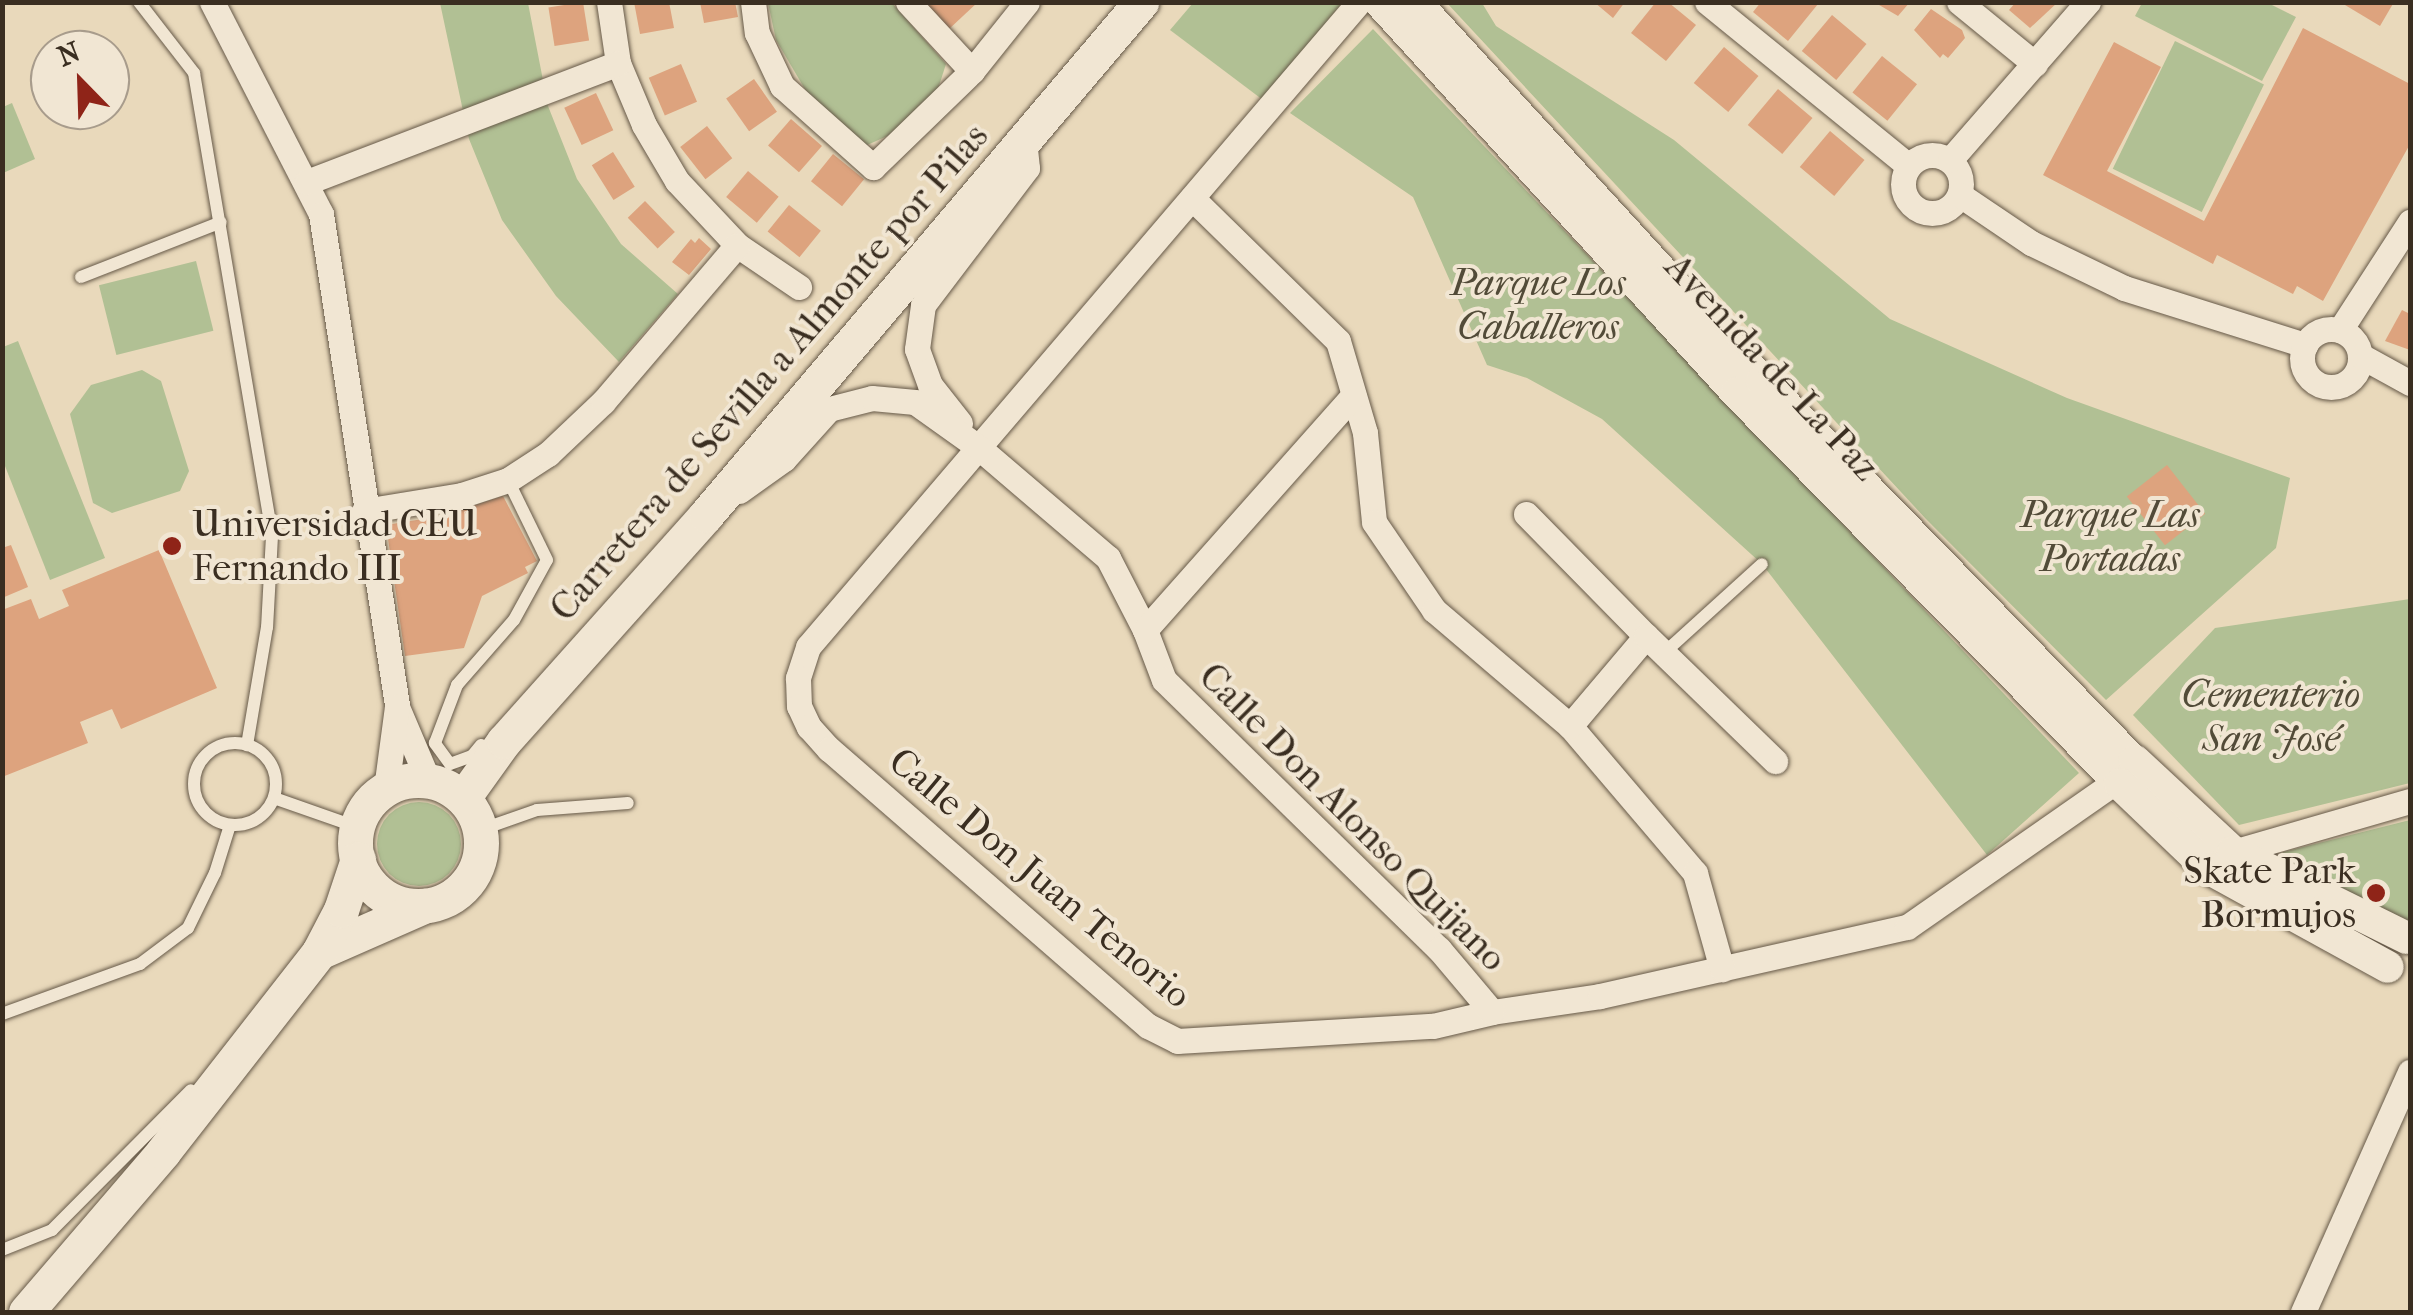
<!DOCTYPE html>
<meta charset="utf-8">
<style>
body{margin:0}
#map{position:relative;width:2413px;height:1315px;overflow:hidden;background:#e9d9bb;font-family:"IM FELL French Canon",serif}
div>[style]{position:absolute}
.green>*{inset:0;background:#b1c094;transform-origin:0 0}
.round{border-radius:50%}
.building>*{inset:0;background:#dda37e;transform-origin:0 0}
.roads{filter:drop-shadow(0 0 2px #665948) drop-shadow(0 0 2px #665948)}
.service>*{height:12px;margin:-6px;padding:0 6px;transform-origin:6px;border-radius:6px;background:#f1e6d3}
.service>.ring{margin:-6px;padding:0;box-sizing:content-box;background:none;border:12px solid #f1e6d3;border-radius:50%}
.minor>*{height:25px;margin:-12.5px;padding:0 12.5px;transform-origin:12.5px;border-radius:12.5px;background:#f1e6d3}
.minor>.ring{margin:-12.5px;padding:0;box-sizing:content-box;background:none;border:25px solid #f1e6d3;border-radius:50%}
.tertiary>*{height:32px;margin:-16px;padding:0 16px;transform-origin:16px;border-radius:16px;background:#f1e6d3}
.secondary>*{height:35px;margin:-17.5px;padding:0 17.5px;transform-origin:17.5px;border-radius:17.5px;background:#f1e6d3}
.secondary>.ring{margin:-17.5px;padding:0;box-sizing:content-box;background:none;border:35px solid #f1e6d3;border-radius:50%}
.dots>*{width:28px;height:28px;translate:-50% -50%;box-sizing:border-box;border:5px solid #f1e6d3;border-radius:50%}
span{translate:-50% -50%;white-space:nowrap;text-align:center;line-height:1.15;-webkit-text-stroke:8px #f1e6d3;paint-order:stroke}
.park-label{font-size:38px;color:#524b38;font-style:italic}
.street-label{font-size:38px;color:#3a2e21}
.poi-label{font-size:38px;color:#3a2e21}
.left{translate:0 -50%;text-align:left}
.right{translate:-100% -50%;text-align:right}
.frame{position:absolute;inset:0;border:5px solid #3a2e21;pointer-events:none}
.north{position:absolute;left:30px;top:30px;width:100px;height:100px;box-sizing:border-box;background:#f1e6d3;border:2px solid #a89c8c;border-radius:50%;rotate:337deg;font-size:28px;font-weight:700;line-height:40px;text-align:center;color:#3a2e21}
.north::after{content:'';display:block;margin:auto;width:35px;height:45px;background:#8f2418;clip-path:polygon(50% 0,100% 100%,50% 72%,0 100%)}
</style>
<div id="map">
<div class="green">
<div style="clip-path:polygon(440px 3px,528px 3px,548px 106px,577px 179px,621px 244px,678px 294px,619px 362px,556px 296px,502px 220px,469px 139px)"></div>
<div style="clip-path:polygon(768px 3px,892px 3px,946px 64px,936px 95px,894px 133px,865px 146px,806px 91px,776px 40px)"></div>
<div style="clip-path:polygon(1193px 3px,1342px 3px,1263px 100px,1170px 30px)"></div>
<div style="clip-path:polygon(1447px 3px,1482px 3px,1496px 26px,1674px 140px,1890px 319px,2067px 398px,2290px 478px,2276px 548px,2106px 700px,1926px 519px)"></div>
<div style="clip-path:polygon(2268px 3px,2296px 17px,2262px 81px,2135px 16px,2142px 3px)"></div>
<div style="clip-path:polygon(1373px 29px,2079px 773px,1987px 855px,1762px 564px,1602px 419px,1527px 378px,1487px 365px,1413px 197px,1290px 113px)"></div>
<div style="left:2175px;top:41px;width:99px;height:142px;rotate:26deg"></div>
<div style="clip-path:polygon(12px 103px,35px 159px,3px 173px,3px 107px)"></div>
<div style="left:196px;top:261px;width:72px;height:100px;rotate:76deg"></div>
<div style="clip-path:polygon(18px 341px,105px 558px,50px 580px,3px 461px,3px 347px)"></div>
<div style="clip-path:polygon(142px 370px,161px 381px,189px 471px,180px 491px,112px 513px,93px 503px,70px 414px,91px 385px)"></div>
<div style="clip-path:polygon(2410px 599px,2410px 783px,2239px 825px,2133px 715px,2215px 628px)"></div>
<div class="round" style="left:377px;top:802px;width:84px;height:84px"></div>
<div style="clip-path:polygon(2410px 820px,2410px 922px,2402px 922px,2280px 864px,2283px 852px)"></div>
</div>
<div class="building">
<div style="left:583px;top:2px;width:39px;height:35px;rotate:81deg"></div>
<div style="clip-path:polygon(634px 2px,669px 2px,674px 28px,640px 34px)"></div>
<div style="clip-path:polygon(700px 2px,735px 2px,738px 17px,704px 23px)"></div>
<div style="clip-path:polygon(923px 2px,978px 2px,948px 30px)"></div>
<div style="clip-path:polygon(1594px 2px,1625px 2px,1613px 18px)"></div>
<div style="clip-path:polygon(1656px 2px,1668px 2px,1696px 25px,1666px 61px,1631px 33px)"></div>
<div style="clip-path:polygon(1761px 2px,1816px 2px,1818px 4px,1788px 41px,1753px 12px)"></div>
<div style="clip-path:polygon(1874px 2px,1910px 2px,1898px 16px)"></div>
<div style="clip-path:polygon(2016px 2px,2058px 2px,2030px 28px,2009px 10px)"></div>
<div style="clip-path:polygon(2340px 2px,2394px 2px,2380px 26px)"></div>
<div style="clip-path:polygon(1931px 9px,1962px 30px,1965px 38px,1948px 58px,1943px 54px,1940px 58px,1914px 30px)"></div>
<div style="left:1832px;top:15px;width:45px;height:47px;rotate:40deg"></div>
<div style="clip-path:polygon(2303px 28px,2410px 84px,2410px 144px,2323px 301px,2297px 286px,2293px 294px,2217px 255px,2213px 264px,2043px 175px,2114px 42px,2161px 67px,2107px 171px,2204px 221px)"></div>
<div style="left:1724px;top:47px;width:45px;height:47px;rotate:40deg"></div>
<div style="left:1882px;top:56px;width:45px;height:47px;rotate:39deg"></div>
<div style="left:681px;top:64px;width:41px;height:35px;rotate:67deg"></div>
<div style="left:754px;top:79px;width:40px;height:34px;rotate:55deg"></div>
<div style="left:1778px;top:89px;width:45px;height:47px;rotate:40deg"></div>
<div style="left:596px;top:93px;width:41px;height:35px;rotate:65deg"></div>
<div style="left:791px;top:119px;width:41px;height:35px;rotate:41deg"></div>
<div style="left:707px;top:126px;width:41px;height:34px;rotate:52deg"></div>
<div style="left:1830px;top:131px;width:45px;height:47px;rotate:40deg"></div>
<div style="left:613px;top:152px;width:41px;height:25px;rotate:58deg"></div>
<div style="left:833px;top:154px;width:40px;height:35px;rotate:39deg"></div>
<div style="left:748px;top:171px;width:40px;height:34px;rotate:40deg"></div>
<div style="left:645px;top:201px;width:43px;height:24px;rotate:46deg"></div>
<div style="left:789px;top:205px;width:41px;height:34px;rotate:39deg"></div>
<div style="clip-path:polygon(699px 238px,711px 249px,689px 275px,672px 262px,691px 239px,695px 243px)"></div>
<div style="clip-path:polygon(2402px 310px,2410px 314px,2410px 350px,2385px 341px)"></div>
<div style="left:2167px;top:465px;width:62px;height:51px;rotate:52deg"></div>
<div style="clip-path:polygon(503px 496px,537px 561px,525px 567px,528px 573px,482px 596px,464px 648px,405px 656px,386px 525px,441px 516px)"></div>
<div style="clip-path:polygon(11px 545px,28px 587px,2px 598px,2px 548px)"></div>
<div style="clip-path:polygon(159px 550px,217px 688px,121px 729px,112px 709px,80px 722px,88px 743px,2px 777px,2px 610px,31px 599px,39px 619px,69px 606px,62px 590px)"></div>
</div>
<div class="roads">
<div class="service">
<div style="left:139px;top:2px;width:90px;rotate:52.2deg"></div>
<div style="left:194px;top:73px;width:470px;rotate:80.4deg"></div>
<div style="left:272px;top:536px;width:91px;rotate:93.1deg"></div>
<div style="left:267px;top:627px;width:120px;rotate:99.6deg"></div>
<div style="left:81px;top:277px;width:150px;rotate:-21.4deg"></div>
<div style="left:1664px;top:653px;width:132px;rotate:-42.2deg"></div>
<div class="ring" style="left:194px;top:743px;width:70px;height:70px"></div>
<div style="left:481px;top:745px;width:14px;rotate:129deg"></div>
<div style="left:472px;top:756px;width:23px;rotate:160deg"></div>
<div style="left:450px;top:764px;width:26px;rotate:-126deg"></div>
<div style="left:435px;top:743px;width:62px;rotate:-69.2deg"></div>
<div style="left:457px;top:685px;width:86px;rotate:-48.8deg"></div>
<div style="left:514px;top:620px;width:68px;rotate:-61.2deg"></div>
<div style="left:547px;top:560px;width:89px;rotate:-116deg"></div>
<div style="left:274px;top:798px;width:88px;rotate:19.3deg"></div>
<div style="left:480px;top:830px;width:60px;rotate:-19.3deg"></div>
<div style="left:537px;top:810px;width:91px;rotate:-4.4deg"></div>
<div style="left:2px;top:1014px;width:147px;rotate:-19.9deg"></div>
<div style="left:140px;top:964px;width:60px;rotate:-36.9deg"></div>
<div style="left:188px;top:928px;width:61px;rotate:-63.9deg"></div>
<div style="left:215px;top:873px;width:50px;rotate:-72.6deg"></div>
<div style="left:2px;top:1250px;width:54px;rotate:-21.8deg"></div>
<div style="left:52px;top:1230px;width:197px;rotate:-45.2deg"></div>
</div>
<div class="minor">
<div style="left:212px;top:2px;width:238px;rotate:62.8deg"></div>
<div style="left:321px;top:214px;width:499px;rotate:81.2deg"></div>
<div style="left:397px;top:707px;width:79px;rotate:67deg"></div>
<div style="left:609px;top:2px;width:62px;rotate:81.6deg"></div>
<div style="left:618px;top:63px;width:67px;rotate:67.2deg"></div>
<div style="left:644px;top:125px;width:65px;rotate:59.5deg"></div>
<div style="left:677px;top:181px;width:88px;rotate:46.8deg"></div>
<div style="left:737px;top:245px;width:75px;rotate:34.1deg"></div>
<div style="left:753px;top:2px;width:31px;rotate:83deg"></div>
<div style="left:757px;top:33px;width:59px;rotate:64.7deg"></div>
<div style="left:782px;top:86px;width:122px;rotate:41.7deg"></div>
<div style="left:873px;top:167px;width:138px;rotate:-44.1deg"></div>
<div style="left:972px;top:71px;width:88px;rotate:-51.4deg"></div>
<div style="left:908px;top:2px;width:94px;rotate:47.2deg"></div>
<div style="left:1359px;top:2px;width:848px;rotate:130.51deg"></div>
<div style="left:808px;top:647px;width:33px;rotate:108deg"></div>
<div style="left:798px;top:678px;width:28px;rotate:88deg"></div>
<div style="left:799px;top:706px;width:23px;rotate:65deg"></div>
<div style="left:809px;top:727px;width:30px;rotate:48deg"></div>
<div style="left:829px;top:749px;width:422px;rotate:41deg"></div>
<div style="left:1148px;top:1026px;width:33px;rotate:27deg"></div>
<div style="left:1177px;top:1041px;width:256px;rotate:-3.4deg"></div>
<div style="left:1433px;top:1026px;width:61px;rotate:-13.3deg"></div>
<div style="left:1492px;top:1012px;width:109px;rotate:-8.4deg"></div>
<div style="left:1600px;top:996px;width:315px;rotate:-12.7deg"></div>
<div style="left:1907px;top:927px;width:255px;rotate:-34.9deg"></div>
<div style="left:1707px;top:2px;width:260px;rotate:39.1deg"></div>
<div style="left:1959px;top:2px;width:98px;rotate:39.2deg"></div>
<div class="ring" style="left:1903px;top:155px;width:33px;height:33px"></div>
<div style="left:1950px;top:160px;width:210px;rotate:-48.9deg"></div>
<div style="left:307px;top:182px;width:333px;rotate:-20.9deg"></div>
<div style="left:1960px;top:195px;width:86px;rotate:34.1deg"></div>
<div style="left:2031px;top:243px;width:103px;rotate:25.8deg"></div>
<div style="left:2124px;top:288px;width:190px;rotate:17.5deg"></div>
<div style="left:1192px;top:198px;width:204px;rotate:44.4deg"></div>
<div style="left:1338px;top:341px;width:96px;rotate:73.6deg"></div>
<div style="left:1365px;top:433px;width:89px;rotate:84.2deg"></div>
<div style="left:1374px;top:522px;width:107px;rotate:55.7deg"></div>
<div style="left:1434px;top:610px;width:179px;rotate:40.5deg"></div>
<div style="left:1570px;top:726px;width:193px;rotate:49.6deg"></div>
<div style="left:1695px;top:873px;width:100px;rotate:74.3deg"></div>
<div class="ring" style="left:2302px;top:329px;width:33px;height:33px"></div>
<div style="left:2340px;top:330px;width:129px;rotate:-57.1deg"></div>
<div style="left:2361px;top:356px;width:56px;rotate:28.9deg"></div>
<div style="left:960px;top:423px;width:48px;rotate:-128.3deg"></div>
<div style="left:930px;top:385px;width:38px;rotate:-110deg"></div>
<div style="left:917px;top:349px;width:44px;rotate:-82.2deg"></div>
<div style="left:923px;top:305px;width:172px;rotate:-52.8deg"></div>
<div style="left:1027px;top:168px;width:27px;rotate:-96deg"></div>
<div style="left:739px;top:491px;width:55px;rotate:-35.4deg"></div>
<div style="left:784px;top:459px;width:67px;rotate:-48deg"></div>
<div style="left:829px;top:409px;width:44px;rotate:-14.3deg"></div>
<div style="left:872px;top:398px;width:43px;rotate:5.3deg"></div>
<div style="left:915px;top:402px;width:77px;rotate:35.5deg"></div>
<div style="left:978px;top:447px;width:171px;rotate:40.5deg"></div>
<div style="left:1108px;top:558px;width:81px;rotate:62.8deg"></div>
<div style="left:1145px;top:630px;width:53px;rotate:69.2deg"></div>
<div style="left:1164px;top:680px;width:385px;rotate:44.4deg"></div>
<div style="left:1439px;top:949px;width:82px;rotate:49.9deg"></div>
<div style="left:364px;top:511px;width:99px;rotate:-9.3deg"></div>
<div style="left:462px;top:495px;width:48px;rotate:-18.1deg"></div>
<div style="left:508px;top:480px;width:48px;rotate:-33deg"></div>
<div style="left:548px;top:454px;width:76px;rotate:-43.4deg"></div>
<div style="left:603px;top:402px;width:206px;rotate:-49.5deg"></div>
<div style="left:1526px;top:514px;width:171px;rotate:45.5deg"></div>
<div style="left:1646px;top:636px;width:118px;rotate:130.2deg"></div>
<div style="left:1145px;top:630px;width:314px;rotate:-48.4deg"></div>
<div style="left:1646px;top:636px;width:180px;rotate:44.1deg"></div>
<div style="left:386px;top:789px;width:83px;rotate:-82.4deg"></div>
<div style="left:2233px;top:852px;width:184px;rotate:-16.1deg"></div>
<div style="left:2303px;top:1312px;width:263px;rotate:-66deg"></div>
</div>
<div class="tertiary">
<div style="left:1380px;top:2px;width:529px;rotate:47.6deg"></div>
<div style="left:1737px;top:393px;width:538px;rotate:45.53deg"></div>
<div style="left:1415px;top:2px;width:514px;rotate:47.52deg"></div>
<div style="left:1762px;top:381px;width:528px;rotate:45.69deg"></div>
<div style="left:2135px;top:761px;width:134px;rotate:42.9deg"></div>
<div style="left:2233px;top:852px;width:194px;rotate:26.3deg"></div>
<div style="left:2120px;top:784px;width:122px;rotate:43.7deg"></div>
<div style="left:2208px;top:868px;width:205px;rotate:28.8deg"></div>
</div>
<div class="secondary">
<div class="ring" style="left:355px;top:780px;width:91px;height:91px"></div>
<div style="left:463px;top:798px;width:70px;rotate:-54.3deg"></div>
<div style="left:504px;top:741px;width:303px;rotate:-48.2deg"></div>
<div style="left:706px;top:515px;width:673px;rotate:-49.7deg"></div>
<div style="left:319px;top:952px;width:115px;rotate:-23.7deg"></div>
<div style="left:26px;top:1312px;width:211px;rotate:-49.4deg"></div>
<div style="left:163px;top:1152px;width:254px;rotate:-52deg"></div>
<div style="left:319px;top:952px;width:47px;rotate:-62.4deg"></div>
<div style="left:341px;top:910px;width:54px;rotate:-71.6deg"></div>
</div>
</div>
<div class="dots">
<div style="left:172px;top:546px;background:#8f2418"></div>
<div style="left:2376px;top:893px;background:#8f2418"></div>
</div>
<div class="park-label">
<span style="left:1538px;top:305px">Parque Los<br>Caballeros</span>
<span style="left:2110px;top:537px">Parque Las<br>Portadas</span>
<span style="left:2271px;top:717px">Cementerio<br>San José</span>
</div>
<div class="street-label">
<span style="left:1772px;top:367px;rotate:47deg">Avenida de La Paz</span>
<span style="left:769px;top:372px;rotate:-49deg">Carretera de Sevilla a Almonte por Pilas</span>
<span style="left:1353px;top:817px;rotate:45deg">Calle Don Alonso Quijano</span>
<span style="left:1040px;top:878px;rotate:40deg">Calle Don Juan Tenorio</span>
</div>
<div class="poi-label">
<span class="left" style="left:192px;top:546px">Universidad CEU<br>Fernando III</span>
<span class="right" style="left:2356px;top:893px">Skate Park<br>Bormujos</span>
</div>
<div class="frame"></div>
<div class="north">N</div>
</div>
